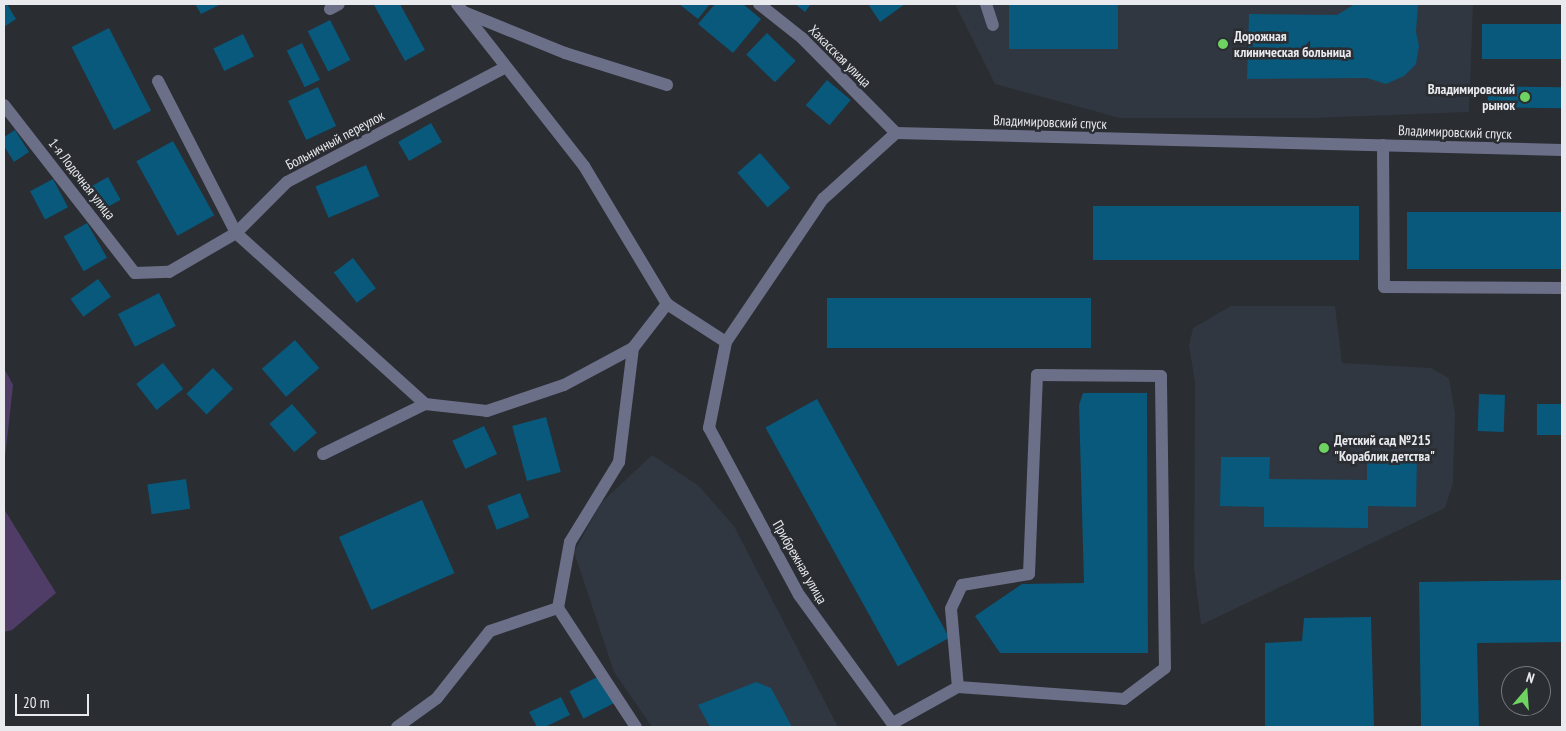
<!DOCTYPE html>
<meta charset="utf-8">
<style>
body{margin:0}
#map{position:relative;width:1566px;height:731px;overflow:hidden;background:#2a2d32;font-family:"PT Sans Narrow",sans-serif}
div>[style]{position:absolute}
.built>*{inset:0;background:#303740}
.green>*{inset:0;background:#4f3d68}
.building>*{inset:0;background:#08597b;transform-origin:0 0}
.minor>*{height:12px;margin:-6px;padding:0 6px;transform-origin:6px;border-radius:6px;background:#6c6f88}
.dots>*{width:14px;height:14px;translate:-50% -50%;box-sizing:border-box;border:2px solid #2a2d32;border-radius:50%}
span{translate:-50% -50%;white-space:nowrap;text-align:center;line-height:1.15;-webkit-text-stroke:5px #2a2d32;paint-order:stroke}
.poi-label{font-size:14px;color:#e8eaed;font-weight:700}
.left{translate:0 -50%;text-align:left}
.right{translate:-100% -50%;text-align:right}
.street-label{font-size:14px;color:#e8eaed}
.frame{position:absolute;inset:0;border:5px solid #e8eaed;pointer-events:none}
.north{position:absolute;left:1501px;top:666px;width:50px;height:50px;box-sizing:border-box;background:#2a2d32;border:1px solid #76797d;border-radius:50%;rotate:18deg;font-size:14px;font-weight:700;line-height:20px;text-align:center;color:#e8eaed}
.north::after{content:'';display:block;margin:auto;width:18px;height:22px;background:#6ed361;clip-path:polygon(50% 0,100% 100%,50% 72%,0 100%)}
.scale{position:absolute;left:15px;top:694px;width:74px;height:22px;box-sizing:border-box;border:2px solid #e8eaed;border-top:0;padding-left:6px;font-size:15px;line-height:18px;white-space:nowrap;color:#e8eaed;-webkit-text-stroke:4px #2a2d32;paint-order:stroke}
</style>
<div id="map">
<div class="built">
<div style="clip-path:polygon(955px 4px,1473px 4px,1469px 112px,1314px 118px,1120px 118px,995px 84px)"></div>
<div style="clip-path:polygon(1231px 306px,1335px 306px,1342px 363px,1431px 368px,1449px 378px,1455px 413px,1453px 483px,1445px 508px,1201px 625px,1194px 568px,1195px 382px,1189px 346px,1193px 328px)"></div>
<div style="clip-path:polygon(652px 455px,699px 486px,734px 526px,838px 727px,652px 727px,614px 672px,574px 552px,601px 503px)"></div>
</div>
<div class="green">
<div style="clip-path:polygon(4px 368px,13px 385px,4px 467px)"></div>
<div style="clip-path:polygon(4px 509px,56px 593px,12px 630px,4px 632px)"></div>
</div>
<div class="building">
<div style="clip-path:polygon(4px 4px,7px 4px,16px 19px,4px 27px)"></div>
<div style="clip-path:polygon(195px 4px,221px 4px,201px 14px)"></div>
<div style="clip-path:polygon(377px 4px,400px 4px,425px 50px,405px 61px,374px 5px)"></div>
<div style="clip-path:polygon(679px 4px,710px 4px,698px 19px)"></div>
<div style="clip-path:polygon(715px 4px,743px 4px,761px 19px,733px 53px,698px 24px)"></div>
<div style="clip-path:polygon(795px 4px,811px 4px,805px 12px)"></div>
<div style="clip-path:polygon(868px 4px,905px 4px,880px 22px)"></div>
<div style="left:1009px;top:4px;width:109px;height:45px"></div>
<div style="clip-path:polygon(1355px 4px,1418px 4px,1416px 32px,1419px 46px,1416px 64px,1404px 76px,1386px 84px,1367px 78px,1247px 79px,1249px 14px,1337px 15px)"></div>
<div style="left:330px;top:20px;width:45px;height:25px;rotate:63deg"></div>
<div style="left:1562px;top:24px;width:35px;height:80px;rotate:90deg"></div>
<div style="left:109px;top:28px;width:93px;height:42px;rotate:63deg"></div>
<div style="left:767px;top:33px;width:40px;height:30px;rotate:44deg"></div>
<div style="left:243px;top:34px;width:25px;height:33px;rotate:64deg"></div>
<div style="left:302px;top:43px;width:41px;height:17px;rotate:64deg"></div>
<div style="left:827px;top:80px;width:31px;height:33px;rotate:40deg"></div>
<div style="left:1488px;top:86px;width:74px;height:21px;rotate:1deg"></div>
<div style="left:318px;top:87px;width:43px;height:33px;rotate:65deg"></div>
<div style="left:431px;top:123px;width:22px;height:38px;rotate:60deg"></div>
<div style="clip-path:polygon(15px 130px,29px 152px,14px 162px,4px 146px,4px 137px)"></div>
<div style="left:173px;top:141px;width:85px;height:42px;rotate:61deg"></div>
<div style="left:760px;top:153px;width:46px;height:30px;rotate:49deg"></div>
<div style="left:366px;top:165px;width:34px;height:55px;rotate:67deg"></div>
<div style="left:108px;top:177px;width:26px;height:23px;rotate:61deg"></div>
<div style="left:53px;top:179px;width:32px;height:26px;rotate:62deg"></div>
<div style="left:1359px;top:206px;width:54px;height:266px;rotate:90deg"></div>
<div style="left:1407px;top:212px;width:155px;height:57px"></div>
<div style="left:87px;top:223px;width:40px;height:27px;rotate:60deg"></div>
<div style="left:353px;top:258px;width:38px;height:24px;rotate:53deg"></div>
<div style="left:98px;top:279px;width:22px;height:34px;rotate:54deg"></div>
<div style="left:159px;top:293px;width:37px;height:46px;rotate:63deg"></div>
<div style="left:827px;top:298px;width:264px;height:50px"></div>
<div style="left:295px;top:340px;width:37px;height:44px;rotate:49deg"></div>
<div style="left:163px;top:363px;width:33px;height:34px;rotate:52deg"></div>
<div style="left:213px;top:368px;width:29px;height:37px;rotate:46deg"></div>
<div style="clip-path:polygon(1083px 393px,1147px 393px,1148px 653px,1000px 653px,975px 616px,1022px 584px,1084px 583px,1079px 405px)"></div>
<div style="left:1479px;top:394px;width:26px;height:37px;rotate:2deg"></div>
<div style="left:817px;top:399px;width:273px;height:59px;rotate:61deg"></div>
<div style="left:292px;top:404px;width:38px;height:30px;rotate:49deg"></div>
<div style="left:1537px;top:404px;width:25px;height:31px"></div>
<div style="left:546px;top:417px;width:57px;height:35px;rotate:75deg"></div>
<div style="left:484px;top:426px;width:31px;height:35px;rotate:65deg"></div>
<div style="clip-path:polygon(1221px 457px,1270px 457px,1269px 479px,1367px 480px,1367px 457px,1417px 457px,1416px 507px,1368px 506px,1368px 528px,1264px 527px,1264px 507px,1220px 506px)"></div>
<div style="left:186px;top:479px;width:30px;height:39px;rotate:82deg"></div>
<div style="left:520px;top:493px;width:26px;height:35px;rotate:69deg"></div>
<div style="left:422px;top:500px;width:80px;height:91px;rotate:66deg"></div>
<div style="clip-path:polygon(1562px 580px,1562px 642px,1477px 643px,1479px 727px,1421px 727px,1419px 582px)"></div>
<div style="clip-path:polygon(1371px 617px,1374px 727px,1265px 727px,1265px 643px,1302px 641px,1304px 618px)"></div>
<div style="left:605px;top:673px;width:31px;height:40px;rotate:63deg"></div>
<div style="clip-path:polygon(756px 682px,771px 688px,792px 727px,710px 727px,698px 705px)"></div>
<div style="clip-path:polygon(561px 697px,570px 715px,545px 727px,537px 727px,529px 712px)"></div>
</div>
<div class="minor">
<div style="left:457px;top:4px;width:206px;rotate:51.9deg"></div>
<div style="left:584px;top:166px;width:161px;rotate:59deg"></div>
<div style="left:667px;top:304px;width:70px;rotate:32.8deg"></div>
<div style="left:759px;top:4px;width:55px;rotate:38.3deg"></div>
<div style="left:802px;top:38px;width:134px;rotate:45.3deg"></div>
<div style="left:986px;top:4px;width:22px;rotate:72deg"></div>
<div style="left:330px;top:9px;width:10px;rotate:-29deg"></div>
<div style="left:464px;top:12px;width:109px;rotate:22.1deg"></div>
<div style="left:565px;top:53px;width:107px;rotate:17.4deg"></div>
<div style="left:158px;top:81px;width:171px;rotate:62.8deg"></div>
<div style="left:236px;top:233px;width:255px;rotate:42.1deg"></div>
<div style="left:425px;top:404px;width:62px;rotate:6.4deg"></div>
<div style="left:487px;top:411px;width:81px;rotate:-18.7deg"></div>
<div style="left:564px;top:385px;width:78px;rotate:-28.2deg"></div>
<div style="left:633px;top:348px;width:56px;rotate:-52.3deg"></div>
<div style="left:4px;top:105px;width:213px;rotate:52.1deg"></div>
<div style="left:135px;top:273px;width:34px;rotate:-2deg"></div>
<div style="left:169px;top:272px;width:78px;rotate:-30.2deg"></div>
<div style="left:236px;top:233px;width:72px;rotate:-45deg"></div>
<div style="left:287px;top:182px;width:247px;rotate:-27.7deg"></div>
<div style="left:1383px;top:145px;width:142px;rotate:89.6deg"></div>
<div style="left:1384px;top:287px;width:178px;rotate:0.3deg"></div>
<div style="left:323px;top:454px;width:114px;rotate:-26.1deg"></div>
<div style="left:558px;top:608px;width:142px;rotate:56.8deg"></div>
<div style="left:893px;top:723px;width:74px;rotate:-29deg"></div>
<div style="left:958px;top:687px;width:166px;rotate:4.1deg"></div>
<div style="left:1124px;top:699px;width:51px;rotate:-37.1deg"></div>
<div style="left:1165px;top:668px;width:292px;rotate:-90.8deg"></div>
<div style="left:1161px;top:376px;width:124px;rotate:-179.5deg"></div>
<div style="left:1037px;top:375px;width:199px;rotate:92.3deg"></div>
<div style="left:1029px;top:574px;width:68px;rotate:170.7deg"></div>
<div style="left:962px;top:585px;width:26px;rotate:115deg"></div>
<div style="left:951px;top:609px;width:78px;rotate:84.9deg"></div>
<div style="left:397px;top:727px;width:49px;rotate:-35.9deg"></div>
<div style="left:437px;top:698px;width:85px;rotate:-51.7deg"></div>
<div style="left:490px;top:631px;width:72px;rotate:-18.7deg"></div>
<div style="left:558px;top:608px;width:67px;rotate:-79.7deg"></div>
<div style="left:570px;top:542px;width:94px;rotate:-58.5deg"></div>
<div style="left:619px;top:462px;width:115px;rotate:-83deg"></div>
<div style="left:895px;top:727px;width:163px;rotate:-126deg"></div>
<div style="left:799px;top:595px;width:190px;rotate:-118.3deg"></div>
<div style="left:709px;top:428px;width:88px;rotate:-78.8deg"></div>
<div style="left:726px;top:342px;width:173px;rotate:-55.9deg"></div>
<div style="left:823px;top:199px;width:98px;rotate:-42.1deg"></div>
<div style="left:896px;top:133px;width:666px;rotate:1.46deg"></div>
</div>
<div class="dots">
<div style="left:1223px;top:44px;background:#6ed361"></div>
<div style="left:1525px;top:97px;background:#6ed361"></div>
<div style="left:1324px;top:448px;background:#6ed361"></div>
</div>
<div class="poi-label">
<span class="left" style="left:1234px;top:44px">Дорожная<br>клиническая больница</span>
<span class="right" style="left:1515px;top:97px">Владимировский<br>рынок</span>
<span class="left" style="left:1334px;top:448px">Детский сад №215<br>"Кораблик детства"</span>
</div>
<div class="street-label">
<span style="left:840px;top:56px;rotate:45deg">Хакасская улица</span>
<span style="left:1050px;top:122px;rotate:2deg">Владимировский спуск</span>
<span style="left:1455px;top:132px;rotate:2deg">Владимировский спуск</span>
<span style="left:335px;top:140px;rotate:-28deg">Больничный переулок</span>
<span style="left:82px;top:179px;rotate:52deg">1-я Лодочная улица</span>
<span style="left:800px;top:562px;rotate:60deg">Прибрежная улица</span>
</div>
<div class="frame"></div>
<div class="north">N</div>
<div class="scale">20 m</div>
</div>
